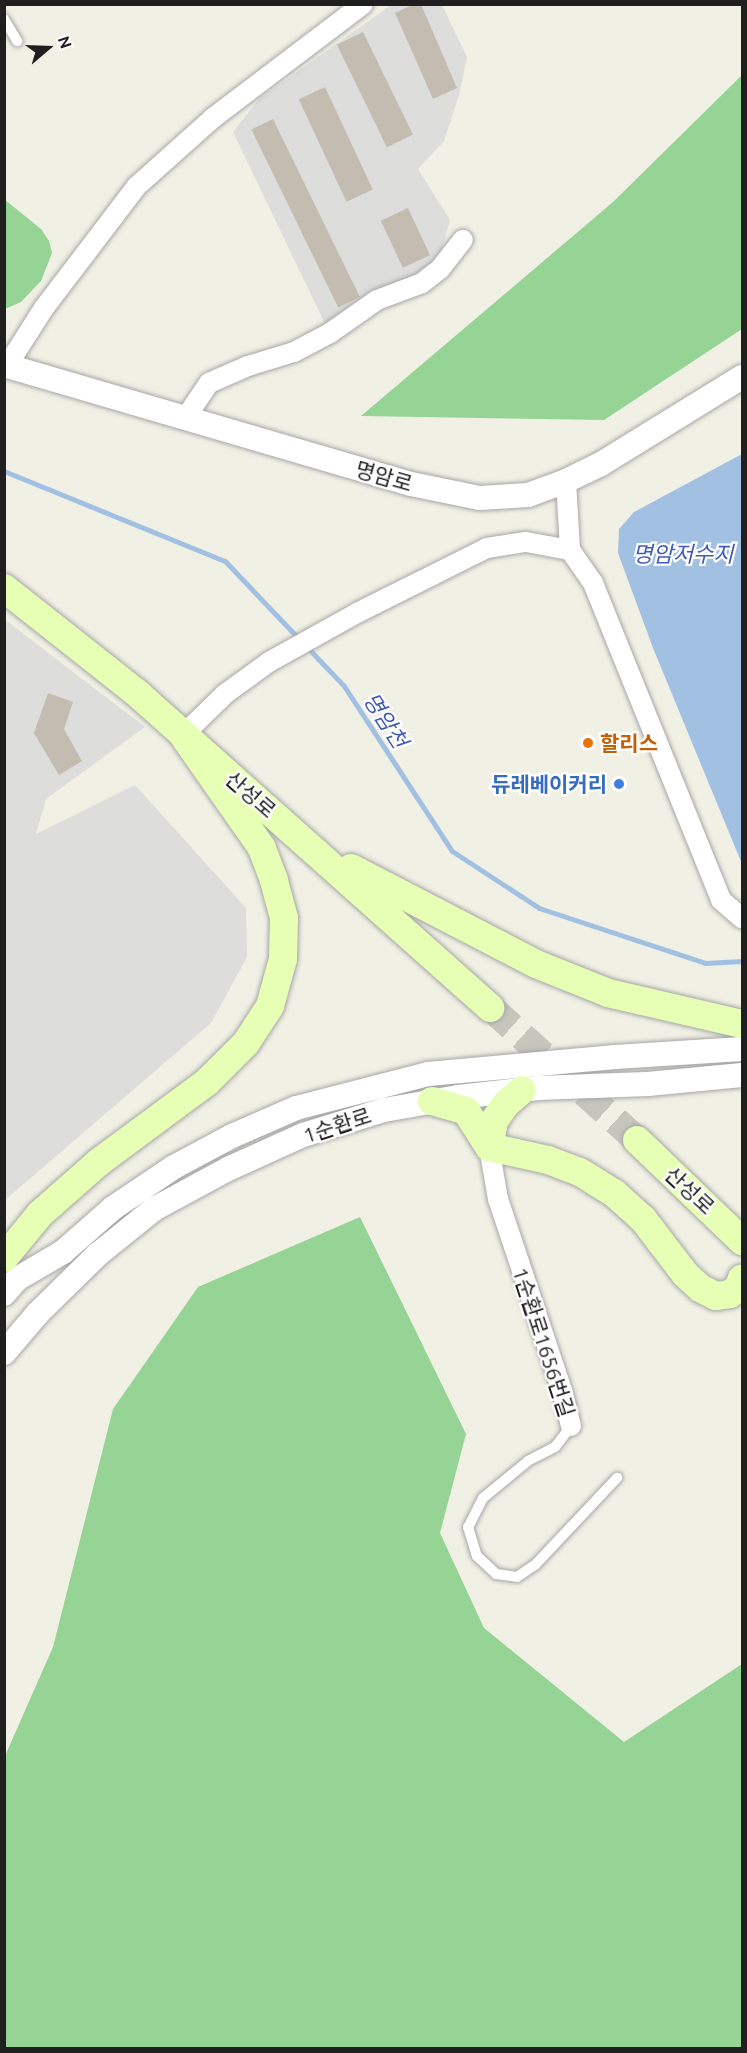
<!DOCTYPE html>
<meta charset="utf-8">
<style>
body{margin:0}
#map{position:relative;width:747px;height:2053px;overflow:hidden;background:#f1f0e5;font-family:Ubuntu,"Noto Sans KR",sans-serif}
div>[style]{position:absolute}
.residential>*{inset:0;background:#dddddc}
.forest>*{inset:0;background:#96d496}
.water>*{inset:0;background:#a2c1e2}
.stream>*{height:5px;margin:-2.5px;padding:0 2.5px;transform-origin:2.5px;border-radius:2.5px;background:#a2c1e2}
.building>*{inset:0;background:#c2bdb0;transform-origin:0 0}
.secondary-tunnel>*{height:28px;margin-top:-14px;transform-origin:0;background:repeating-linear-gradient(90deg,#c7c6bd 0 28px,transparent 0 42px)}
.roads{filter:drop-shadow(0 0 2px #a6a6a6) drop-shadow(0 0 2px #a6a6a6)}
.service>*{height:10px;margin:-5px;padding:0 5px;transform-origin:5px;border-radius:5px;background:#fff}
.minor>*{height:20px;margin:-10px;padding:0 10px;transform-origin:10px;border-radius:10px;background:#fff}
.tertiary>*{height:24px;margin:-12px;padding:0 12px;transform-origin:12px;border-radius:12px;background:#fff}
.secondary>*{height:28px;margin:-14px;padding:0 14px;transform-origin:14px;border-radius:14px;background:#e6ffb5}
.dots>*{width:16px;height:16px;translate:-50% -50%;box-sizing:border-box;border:3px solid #fff;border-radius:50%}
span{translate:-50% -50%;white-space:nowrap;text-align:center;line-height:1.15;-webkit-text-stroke:4.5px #fff;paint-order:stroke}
.street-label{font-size:21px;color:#1f1f1f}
.food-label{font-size:21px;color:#c56008;font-weight:700}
.left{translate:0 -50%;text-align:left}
.shop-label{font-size:21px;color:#366cbe;font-weight:700}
.right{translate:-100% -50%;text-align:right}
.water-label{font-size:22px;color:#435bb8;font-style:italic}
.frame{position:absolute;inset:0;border:6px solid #1f1f1f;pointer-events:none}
.north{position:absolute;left:18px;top:18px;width:60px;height:60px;-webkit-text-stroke:4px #fff;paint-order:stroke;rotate:71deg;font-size:16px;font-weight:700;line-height:24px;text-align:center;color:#1f1f1f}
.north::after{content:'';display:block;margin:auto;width:21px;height:27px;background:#1f1f1f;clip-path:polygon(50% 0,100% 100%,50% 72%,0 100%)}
</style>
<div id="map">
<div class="residential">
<div style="clip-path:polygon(391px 5px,442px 5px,467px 57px,459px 95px,444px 141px,418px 169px,450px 220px,439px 259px,423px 274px,326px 326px,233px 132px,259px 99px)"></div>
<div style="clip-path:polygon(4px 619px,145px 727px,46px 799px,36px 834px,135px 785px,246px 908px,247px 957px,211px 1023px,5px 1200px)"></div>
</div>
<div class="forest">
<div style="clip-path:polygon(742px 75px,742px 329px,604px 420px,361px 416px,613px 202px)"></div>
<div style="clip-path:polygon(4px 199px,41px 229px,49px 241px,52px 253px,41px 281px,21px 302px,5px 309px)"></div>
<div style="clip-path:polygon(360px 1217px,466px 1434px,440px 1533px,484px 1628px,624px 1742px,742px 1664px,742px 2048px,5px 2048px,5px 1756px,53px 1647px,113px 1409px,198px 1287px)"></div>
</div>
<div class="water">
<div style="clip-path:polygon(742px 454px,742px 864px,653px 648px,618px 553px,619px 529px,634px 512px)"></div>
</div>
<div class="stream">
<div style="left:4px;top:471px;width:239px;rotate:22.2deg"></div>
<div style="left:225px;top:561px;width:109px;rotate:46.5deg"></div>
<div style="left:306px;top:646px;width:55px;rotate:46.5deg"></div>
<div style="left:344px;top:686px;width:197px;rotate:56.8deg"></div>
<div style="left:452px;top:851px;width:104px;rotate:33.2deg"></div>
<div style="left:539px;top:908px;width:175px;rotate:18.3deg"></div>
<div style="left:705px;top:963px;width:37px;rotate:-3deg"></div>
</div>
<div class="building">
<div style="clip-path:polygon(414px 4px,421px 4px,457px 88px,433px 99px,395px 13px)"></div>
<div style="left:363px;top:32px;width:114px;height:29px;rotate:64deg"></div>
<div style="left:325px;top:87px;width:113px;height:29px;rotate:65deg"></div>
<div style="left:273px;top:119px;width:198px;height:24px;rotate:64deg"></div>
<div style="left:408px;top:208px;width:52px;height:30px;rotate:65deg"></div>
<div style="clip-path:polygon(48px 693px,73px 702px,64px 729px,82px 761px,59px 775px,34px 733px)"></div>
</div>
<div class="secondary-tunnel">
<div style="left:491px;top:1008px;width:197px;rotate:42.1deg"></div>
</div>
<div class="roads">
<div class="service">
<div style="left:4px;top:19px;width:26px;rotate:59deg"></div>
<div style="left:571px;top:1426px;width:26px;rotate:127deg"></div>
<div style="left:555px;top:1447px;width:30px;rotate:153deg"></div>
<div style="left:528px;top:1461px;width:58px;rotate:140.6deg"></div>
<div style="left:483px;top:1498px;width:33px;rotate:117deg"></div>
<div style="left:468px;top:1527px;width:30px;rotate:73deg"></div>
<div style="left:477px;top:1556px;width:26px;rotate:43deg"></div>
<div style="left:496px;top:1574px;width:21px;rotate:8deg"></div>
<div style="left:517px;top:1577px;width:22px;rotate:-34deg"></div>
<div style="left:535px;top:1565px;width:120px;rotate:-46.7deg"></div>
</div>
<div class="minor">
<div style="left:7px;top:366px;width:69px;rotate:-57.5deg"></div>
<div style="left:44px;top:308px;width:153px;rotate:-52.7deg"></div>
<div style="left:137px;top:186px;width:102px;rotate:-41.8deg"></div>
<div style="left:213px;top:118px;width:188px;rotate:-37.2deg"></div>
<div style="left:186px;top:417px;width:41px;rotate:-55.9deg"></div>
<div style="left:209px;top:383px;width:43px;rotate:-23.6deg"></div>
<div style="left:248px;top:366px;width:48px;rotate:-16.9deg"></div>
<div style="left:294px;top:352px;width:41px;rotate:-27.8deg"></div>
<div style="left:330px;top:333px;width:57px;rotate:-35.1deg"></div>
<div style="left:377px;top:300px;width:48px;rotate:-20.7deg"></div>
<div style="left:422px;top:283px;width:23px;rotate:-38deg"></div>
<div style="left:440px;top:269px;width:37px;rotate:-52deg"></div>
<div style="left:570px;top:550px;width:40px;rotate:55.1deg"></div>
<div style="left:593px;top:583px;width:342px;rotate:68deg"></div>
<div style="left:721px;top:900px;width:28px;rotate:41deg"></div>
<div style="left:183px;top:735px;width:59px;rotate:-44.3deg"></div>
<div style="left:225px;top:694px;width:54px;rotate:-36deg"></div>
<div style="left:269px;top:662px;width:101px;rotate:-29.1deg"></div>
<div style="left:357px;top:613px;width:145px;rotate:-26.6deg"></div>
<div style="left:487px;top:548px;width:39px;rotate:-9deg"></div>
<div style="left:526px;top:542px;width:45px;rotate:10.3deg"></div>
<div style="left:570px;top:550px;width:69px;rotate:-93.3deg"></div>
<div style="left:489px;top:1147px;width:53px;rotate:80.2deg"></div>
<div style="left:498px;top:1199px;width:201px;rotate:71.5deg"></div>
<div style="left:562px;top:1390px;width:37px;rotate:76deg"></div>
</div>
<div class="tertiary">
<div style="left:4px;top:365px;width:424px;rotate:16.3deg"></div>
<div style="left:411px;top:484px;width:70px;rotate:11.5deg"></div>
<div style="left:480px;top:498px;width:48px;rotate:-3.6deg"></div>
<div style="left:528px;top:495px;width:40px;rotate:-20.2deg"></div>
<div style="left:566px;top:481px;width:39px;rotate:-26deg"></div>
<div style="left:601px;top:464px;width:166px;rotate:-31.7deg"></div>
<div style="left:4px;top:1294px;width:20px;rotate:-49deg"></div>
<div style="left:17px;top:1279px;width:53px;rotate:-30.4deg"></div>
<div style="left:63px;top:1252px;width:67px;rotate:-41.3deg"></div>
<div style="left:113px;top:1208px;width:73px;rotate:-33.9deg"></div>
<div style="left:174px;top:1167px;width:66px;rotate:-28.1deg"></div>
<div style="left:232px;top:1136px;width:70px;rotate:-23.6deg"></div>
<div style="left:296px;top:1108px;width:136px;rotate:-14.4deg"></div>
<div style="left:428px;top:1074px;width:188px;rotate:-5.2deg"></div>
<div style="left:615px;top:1057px;width:127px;rotate:-3.6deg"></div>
<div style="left:4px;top:1353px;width:52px;rotate:-49.6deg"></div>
<div style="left:38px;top:1313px;width:83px;rotate:-44.5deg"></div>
<div style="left:97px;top:1255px;width:73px;rotate:-38.9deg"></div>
<div style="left:154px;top:1209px;width:84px;rotate:-28.4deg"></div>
<div style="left:228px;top:1169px;width:82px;rotate:-24.4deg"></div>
<div style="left:303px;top:1135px;width:85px;rotate:-17.2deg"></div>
<div style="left:384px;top:1110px;width:75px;rotate:-10deg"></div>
<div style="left:458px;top:1097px;width:81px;rotate:-6.4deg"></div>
<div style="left:538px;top:1088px;width:110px;rotate:-2.1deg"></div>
<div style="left:648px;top:1084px;width:94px;rotate:-5.5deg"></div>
</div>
<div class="secondary">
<div style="left:4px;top:588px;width:171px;rotate:38.3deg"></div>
<div style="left:138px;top:694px;width:472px;rotate:41.7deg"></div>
<div style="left:351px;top:868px;width:208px;rotate:27.4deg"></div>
<div style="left:536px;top:964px;width:78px;rotate:21.9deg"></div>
<div style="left:608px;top:993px;width:138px;rotate:13deg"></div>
<div style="left:432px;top:1101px;width:35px;rotate:16deg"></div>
<div style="left:466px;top:1111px;width:43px;rotate:57.4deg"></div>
<div style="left:489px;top:1147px;width:60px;rotate:12.4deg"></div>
<div style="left:548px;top:1160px;width:34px;rotate:21deg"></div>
<div style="left:580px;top:1172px;width:40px;rotate:32deg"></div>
<div style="left:614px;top:1193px;width:39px;rotate:42deg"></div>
<div style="left:643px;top:1219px;width:69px;rotate:52.6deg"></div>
<div style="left:685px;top:1274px;width:21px;rotate:43deg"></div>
<div style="left:700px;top:1288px;width:18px;rotate:27deg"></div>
<div style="left:716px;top:1296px;width:14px;rotate:-8deg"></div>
<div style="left:730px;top:1294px;width:11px;rotate:-38deg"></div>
<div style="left:739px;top:1287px;width:9px;rotate:-72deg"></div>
<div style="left:637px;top:1140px;width:146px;rotate:43.9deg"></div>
<div style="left:489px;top:1147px;width:26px;rotate:-79deg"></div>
<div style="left:494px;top:1121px;width:21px;rotate:-55deg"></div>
<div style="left:506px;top:1104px;width:21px;rotate:-41deg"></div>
<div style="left:4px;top:1258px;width:57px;rotate:-50.7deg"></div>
<div style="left:40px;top:1214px;width:79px;rotate:-41.4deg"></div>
<div style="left:99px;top:1162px;width:134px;rotate:-36.5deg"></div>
<div style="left:207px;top:1082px;width:55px;rotate:-45deg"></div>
<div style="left:246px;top:1043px;width:44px;rotate:-57deg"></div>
<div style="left:270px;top:1006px;width:49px;rotate:-74.5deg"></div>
<div style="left:283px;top:959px;width:41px;rotate:-88.6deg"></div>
<div style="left:284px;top:918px;width:39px;rotate:-105deg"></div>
<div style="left:274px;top:880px;width:34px;rotate:-111deg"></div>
<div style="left:262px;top:848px;width:138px;rotate:-125deg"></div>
</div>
</div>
<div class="dots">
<div style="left:588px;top:743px;background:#e8710a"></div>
<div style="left:619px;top:784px;background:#3f7fe0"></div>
</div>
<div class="street-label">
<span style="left:384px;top:476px;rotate:16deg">명암로</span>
<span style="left:251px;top:794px;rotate:41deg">산성로</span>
<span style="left:337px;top:1125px;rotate:-18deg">1순환로</span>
<span style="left:690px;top:1190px;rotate:43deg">산성로</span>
<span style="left:544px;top:1342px;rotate:72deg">1순환로1656번길</span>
</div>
<div class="food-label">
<span class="left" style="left:600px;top:743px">할리스</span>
</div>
<div class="shop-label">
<span class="right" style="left:607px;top:784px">듀레베이커리</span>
</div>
<div class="water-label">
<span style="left:683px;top:554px">명암저수지</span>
<span style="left:386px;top:720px;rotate:57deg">명암천</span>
</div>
<div class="frame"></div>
<div class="north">N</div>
</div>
